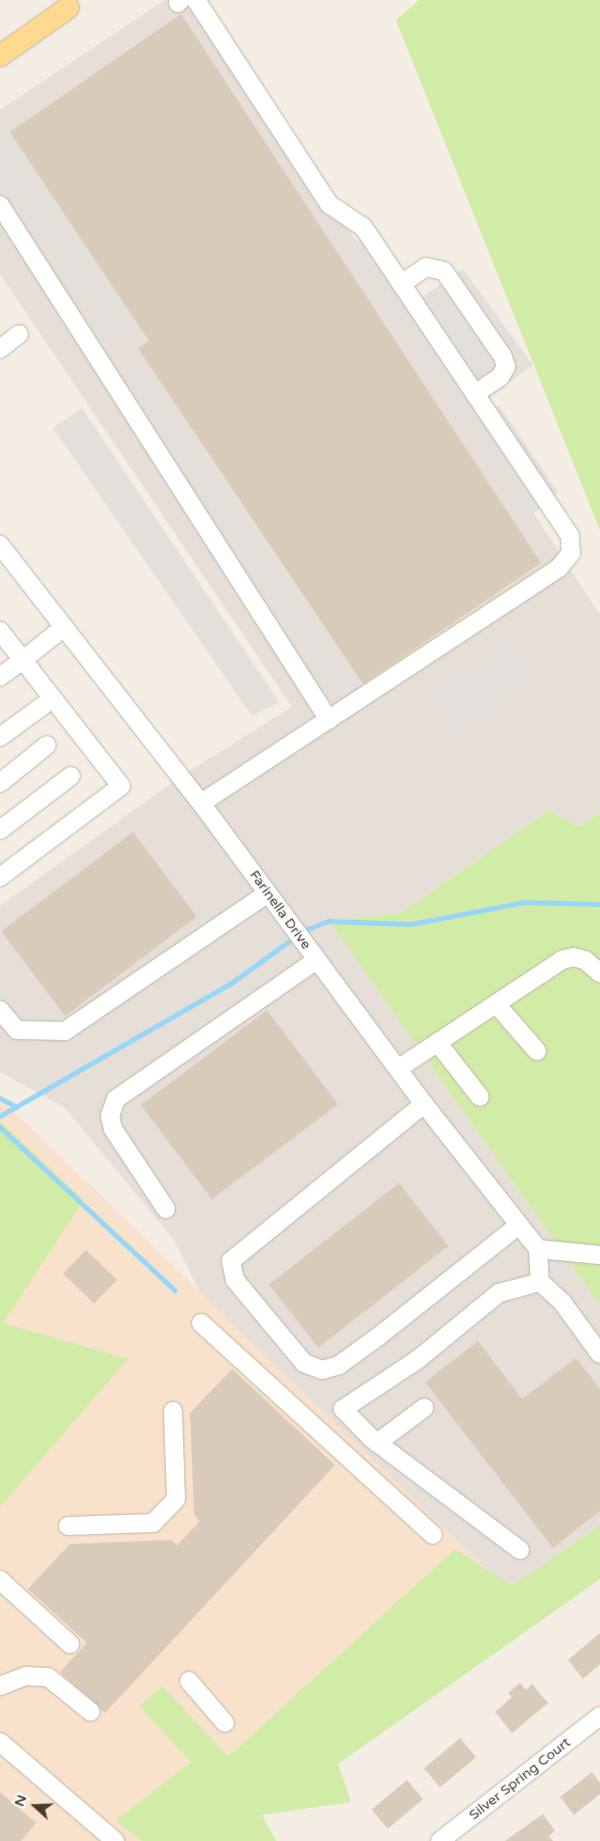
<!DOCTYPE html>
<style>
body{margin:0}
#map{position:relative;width:600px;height:1841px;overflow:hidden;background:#f3ede3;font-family:"Varela Round",sans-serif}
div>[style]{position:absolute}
.commercial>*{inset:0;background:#f8e2cb}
.industrial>*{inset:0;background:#e5dfd8}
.green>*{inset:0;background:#d1eca7}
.parking>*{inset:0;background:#e3e0dc;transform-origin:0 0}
.stream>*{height:4.5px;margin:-2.25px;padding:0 2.25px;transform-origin:2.25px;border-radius:2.25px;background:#98d6f7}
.building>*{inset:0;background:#d9cbba;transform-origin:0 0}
.roads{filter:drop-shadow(0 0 1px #c0b5a5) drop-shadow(0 0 1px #c0b5a5)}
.minor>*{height:18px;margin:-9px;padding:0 9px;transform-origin:9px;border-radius:9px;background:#fff}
.major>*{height:21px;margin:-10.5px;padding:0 10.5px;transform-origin:10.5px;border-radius:10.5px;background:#ffd990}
span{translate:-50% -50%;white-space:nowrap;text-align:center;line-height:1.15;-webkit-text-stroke:4px #fff;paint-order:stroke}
.street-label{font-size:14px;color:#463d33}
.north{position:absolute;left:10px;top:1781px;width:50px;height:50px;-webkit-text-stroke:4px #fff;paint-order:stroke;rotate:290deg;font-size:14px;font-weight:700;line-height:20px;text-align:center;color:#463d33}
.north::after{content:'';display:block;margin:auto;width:18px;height:22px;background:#463d33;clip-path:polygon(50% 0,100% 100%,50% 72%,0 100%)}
</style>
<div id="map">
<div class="commercial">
<div style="clip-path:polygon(0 1098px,527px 1608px,256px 1813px,274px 1841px,0 1841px)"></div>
</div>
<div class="industrial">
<div style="clip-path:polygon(165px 0,199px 0,600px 615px,600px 813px,580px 827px,549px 810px,401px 913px,329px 921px,600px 1305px,600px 1551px,527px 1608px,201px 1294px,174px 1240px,64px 1107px,0 1072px,0 906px,180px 777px,292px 707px,0 274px,0 110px)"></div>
</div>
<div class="green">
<div style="clip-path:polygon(419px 0,600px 0,600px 530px,396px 20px)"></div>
<div style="clip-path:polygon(549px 810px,579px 827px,600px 813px,600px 1305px,329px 921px,401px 913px)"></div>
<div style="clip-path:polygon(0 1121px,84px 1200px,3px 1323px,128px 1359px,0 1507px)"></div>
<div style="clip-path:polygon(600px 1525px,600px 1579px,338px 1764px,351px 1802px,262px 1815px,276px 1841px,142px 1841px,115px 1821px,191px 1762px,139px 1706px,163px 1686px,228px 1757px,455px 1549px,512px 1586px)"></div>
</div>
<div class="parking">
<div style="clip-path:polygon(14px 138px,139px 325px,115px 342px,0 171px,0 147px)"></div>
<div style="clip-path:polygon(368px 234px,418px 300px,463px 269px,533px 365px,486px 400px,494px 411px,499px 405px,558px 492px,531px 516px,347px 248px)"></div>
<div style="left:148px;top:370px;width:375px;height:27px;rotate:56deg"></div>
<div style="clip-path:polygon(82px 408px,279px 702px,252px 716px,53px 428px)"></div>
<div style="left:508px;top:647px;width:43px;height:88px;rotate:57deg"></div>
</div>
<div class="stream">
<div style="left:308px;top:929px;width:22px;rotate:-22deg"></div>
<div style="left:328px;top:921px;width:83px;rotate:2.1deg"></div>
<div style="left:411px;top:924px;width:116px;rotate:-10.9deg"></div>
<div style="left:525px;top:902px;width:75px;rotate:1.5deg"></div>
<div style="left:0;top:1098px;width:19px;rotate:28deg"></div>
<div style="left:0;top:1116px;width:265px;rotate:-29.9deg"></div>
<div style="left:230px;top:984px;width:72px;rotate:-35.9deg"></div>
<div style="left:0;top:1127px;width:239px;rotate:43deg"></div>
</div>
<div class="building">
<div style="clip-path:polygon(181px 14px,541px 563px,363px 684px,138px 348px,149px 341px,10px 132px)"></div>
<div style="left:133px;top:832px;width:106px;height:165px;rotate:53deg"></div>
<div style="left:267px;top:1010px;width:118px;height:158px;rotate:53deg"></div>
<div style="left:399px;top:1183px;width:80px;height:165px;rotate:52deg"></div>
<div style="left:86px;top:1250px;width:43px;height:33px;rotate:44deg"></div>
<div style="clip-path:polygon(478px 1341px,522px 1399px,576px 1358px,600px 1389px,600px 1511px,553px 1548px,425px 1382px)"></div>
<div style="clip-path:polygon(232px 1369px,335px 1465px,105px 1713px,60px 1672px,87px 1643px,28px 1589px,70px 1544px,171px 1540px,177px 1545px,200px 1521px,194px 1515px,190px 1413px)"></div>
<div style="clip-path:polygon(600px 1633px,600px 1664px,583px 1679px,568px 1660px)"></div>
<div style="clip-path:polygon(520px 1683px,526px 1690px,532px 1684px,548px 1703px,512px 1733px,495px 1712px,512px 1697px,508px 1693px)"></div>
<div style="left:460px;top:1738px;width:25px;height:47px;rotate:50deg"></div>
<div style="clip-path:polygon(592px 1772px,600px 1783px,600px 1794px,574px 1815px,560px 1797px)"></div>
<div style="left:407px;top:1780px;width:25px;height:46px;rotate:50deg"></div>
<div style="clip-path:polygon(0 1792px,36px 1823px,21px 1841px,0 1841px)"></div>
<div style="clip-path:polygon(543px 1814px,555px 1831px,549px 1836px,553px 1841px,505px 1841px)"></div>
</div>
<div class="roads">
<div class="minor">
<div style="left:196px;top:0;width:244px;rotate:56.9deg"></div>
<div style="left:329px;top:204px;width:41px;rotate:34.1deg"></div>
<div style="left:363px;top:227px;width:9px;rotate:54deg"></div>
<div style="left:368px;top:234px;width:363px;rotate:56.2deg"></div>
<div style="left:570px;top:536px;width:17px;rotate:87deg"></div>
<div style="left:571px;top:553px;width:19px;rotate:129deg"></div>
<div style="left:559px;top:568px;width:428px;rotate:146.7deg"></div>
<div style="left:178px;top:3px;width:4px;rotate:-45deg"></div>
<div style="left:0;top:205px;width:611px;rotate:57.43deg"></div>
<div style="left:401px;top:284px;width:30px;rotate:-34deg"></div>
<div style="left:426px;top:267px;width:18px;rotate:13deg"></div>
<div style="left:444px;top:271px;width:104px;rotate:55.5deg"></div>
<div style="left:503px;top:357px;width:10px;rotate:73deg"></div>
<div style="left:506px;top:367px;width:12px;rotate:121deg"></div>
<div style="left:500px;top:377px;width:30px;rotate:146deg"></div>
<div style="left:0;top:349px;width:24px;rotate:-38deg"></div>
<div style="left:0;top:545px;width:327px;rotate:52.1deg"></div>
<div style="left:201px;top:803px;width:375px;rotate:53.5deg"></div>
<div style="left:424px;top:1104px;width:184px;rotate:51.8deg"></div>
<div style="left:538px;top:1249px;width:33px;rotate:87deg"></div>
<div style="left:0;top:631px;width:37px;rotate:52deg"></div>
<div style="left:23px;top:660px;width:29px;rotate:144deg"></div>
<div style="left:0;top:737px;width:64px;rotate:-36.2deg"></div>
<div style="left:0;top:783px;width:60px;rotate:-39deg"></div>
<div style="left:0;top:830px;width:89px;rotate:-37.3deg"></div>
<div style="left:0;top:877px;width:151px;rotate:-36.9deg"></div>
<div style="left:121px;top:786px;width:160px;rotate:-127.9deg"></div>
<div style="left:23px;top:660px;width:51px;rotate:-38.7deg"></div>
<div style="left:497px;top:1005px;width:61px;rotate:49deg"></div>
<div style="left:0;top:1010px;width:26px;rotate:50deg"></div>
<div style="left:17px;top:1030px;width:48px;rotate:1.2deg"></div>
<div style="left:65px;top:1031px;width:245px;rotate:-34.2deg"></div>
<div style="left:438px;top:1043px;width:68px;rotate:52.1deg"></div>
<div style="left:399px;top:1068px;width:196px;rotate:-33.5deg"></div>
<div style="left:562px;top:960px;width:11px;rotate:-15deg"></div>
<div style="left:573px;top:957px;width:12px;rotate:14deg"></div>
<div style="left:585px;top:960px;width:20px;rotate:41deg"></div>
<div style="left:424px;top:1104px;width:249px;rotate:140.9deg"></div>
<div style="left:231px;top:1261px;width:19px;rotate:78deg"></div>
<div style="left:235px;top:1280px;width:108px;rotate:50.3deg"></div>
<div style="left:304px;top:1363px;width:19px;rotate:21deg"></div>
<div style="left:322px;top:1370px;width:18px;rotate:-16deg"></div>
<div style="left:339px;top:1365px;width:49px;rotate:-35.9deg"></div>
<div style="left:379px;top:1336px;width:179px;rotate:-38.4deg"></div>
<div style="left:166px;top:1209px;width:96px;rotate:-123.5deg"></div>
<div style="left:113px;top:1129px;width:13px;rotate:-103deg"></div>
<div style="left:110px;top:1116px;width:18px;rotate:-71deg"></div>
<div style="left:116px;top:1099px;width:244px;rotate:-34.7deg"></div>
<div style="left:538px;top:1249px;width:62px;rotate:5.5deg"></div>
<div style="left:540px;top:1282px;width:30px;rotate:42deg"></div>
<div style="left:562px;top:1302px;width:64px;rotate:53.8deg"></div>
<div style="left:201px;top:1323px;width:314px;rotate:42.4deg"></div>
<div style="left:377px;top:1443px;width:59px;rotate:-36.7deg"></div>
<div style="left:68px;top:1526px;width:85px;rotate:-2deg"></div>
<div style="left:153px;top:1523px;width:33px;rotate:-46deg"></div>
<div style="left:176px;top:1499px;width:88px;rotate:-92deg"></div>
<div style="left:520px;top:1550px;width:185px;rotate:-143.1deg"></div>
<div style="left:372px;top:1439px;width:42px;rotate:-134deg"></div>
<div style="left:343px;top:1409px;width:89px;rotate:-33.5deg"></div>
<div style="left:417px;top:1360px;width:106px;rotate:-39.3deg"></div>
<div style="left:499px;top:1293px;width:42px;rotate:-15deg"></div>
<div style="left:0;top:1580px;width:95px;rotate:42.4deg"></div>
<div style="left:189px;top:1681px;width:55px;rotate:49.4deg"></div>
<div style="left:0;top:1686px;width:28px;rotate:-21deg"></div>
<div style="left:26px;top:1676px;width:22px;rotate:3deg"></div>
<div style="left:48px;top:1677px;width:55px;rotate:39.1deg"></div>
<div style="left:0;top:1742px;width:152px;rotate:40.7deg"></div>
<div style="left:440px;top:1841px;width:203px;rotate:-38deg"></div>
</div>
<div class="major">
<div style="left:0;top:55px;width:83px;rotate:-35.2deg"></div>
</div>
</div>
<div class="street-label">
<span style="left:280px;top:910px;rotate:54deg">Farinella Drive</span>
<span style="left:520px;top:1779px;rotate:-38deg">Silver Spring Court</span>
</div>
<div class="north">N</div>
</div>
